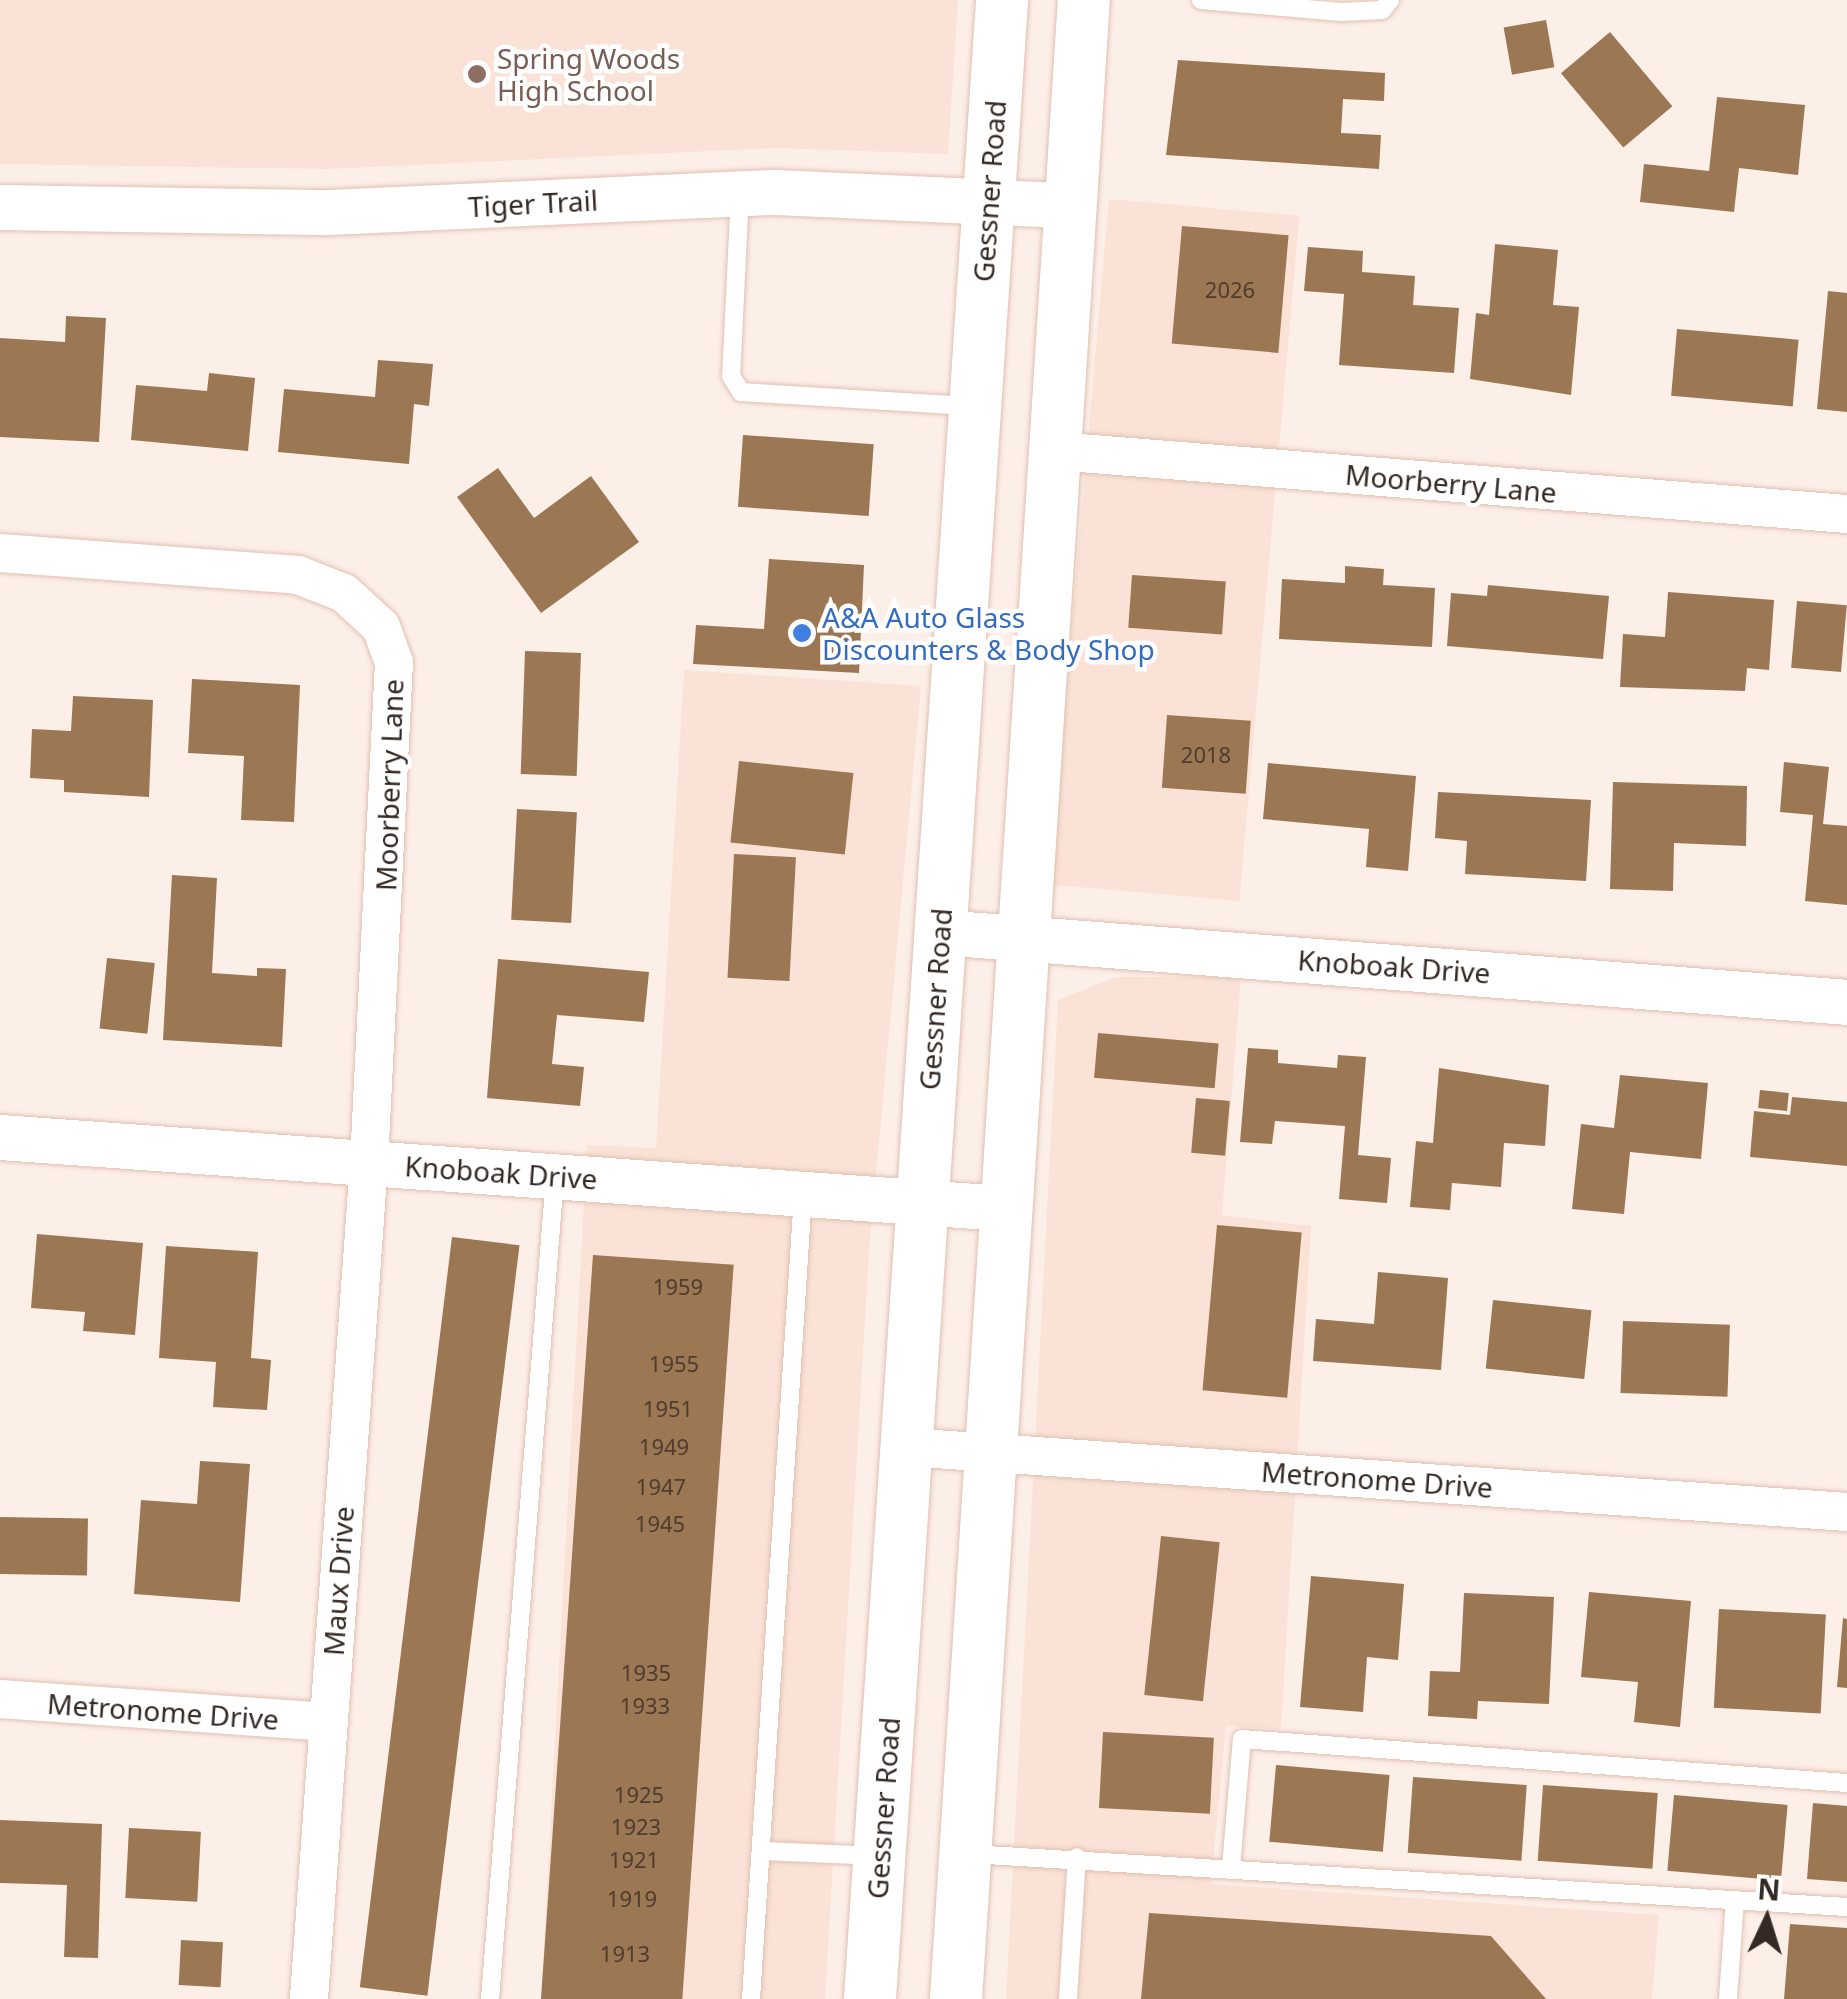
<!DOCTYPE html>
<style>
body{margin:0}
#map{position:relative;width:1847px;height:1999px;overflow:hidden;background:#fcefe8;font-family:"Noto Sans",sans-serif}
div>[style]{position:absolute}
.built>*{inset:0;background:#fae2d6;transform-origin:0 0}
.building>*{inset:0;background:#9b7753;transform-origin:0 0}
.roads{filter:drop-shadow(0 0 2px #e0c1b1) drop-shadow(0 0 2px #e0c1b1)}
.service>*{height:18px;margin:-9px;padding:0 9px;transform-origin:9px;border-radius:9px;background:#fff}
.minor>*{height:38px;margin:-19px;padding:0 19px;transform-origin:19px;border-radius:19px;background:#fff}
.tertiary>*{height:45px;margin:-22.5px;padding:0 22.5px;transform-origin:22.5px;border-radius:22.5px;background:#fff}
.secondary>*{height:52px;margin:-26px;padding:0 26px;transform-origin:26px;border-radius:26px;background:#fff}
.dots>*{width:28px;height:28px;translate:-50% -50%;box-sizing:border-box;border:5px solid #fff;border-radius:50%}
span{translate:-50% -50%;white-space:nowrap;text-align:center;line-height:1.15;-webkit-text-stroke:9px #fff;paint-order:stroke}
.number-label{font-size:22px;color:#4e3c2f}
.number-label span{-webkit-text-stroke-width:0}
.education-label{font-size:28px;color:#785e54}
.left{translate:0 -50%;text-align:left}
.street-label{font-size:28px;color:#342923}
.shop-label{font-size:28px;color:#366cbe}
.north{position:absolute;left:1717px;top:1869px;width:100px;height:100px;-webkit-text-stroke:8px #fff;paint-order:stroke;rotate:4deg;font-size:28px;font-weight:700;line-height:40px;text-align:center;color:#342923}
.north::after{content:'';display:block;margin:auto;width:35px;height:45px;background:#342923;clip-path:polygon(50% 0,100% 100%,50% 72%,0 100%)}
</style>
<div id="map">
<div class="built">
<div style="clip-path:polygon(0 0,958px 0,948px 154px,776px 148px,328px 169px,0 164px)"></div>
<div style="left:1109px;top:199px;width:191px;height:688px;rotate:5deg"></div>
<div style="clip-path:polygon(684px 670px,921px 686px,869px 1251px,825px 1999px,541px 1999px,587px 1145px,656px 1148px)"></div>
<div style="clip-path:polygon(1116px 977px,1241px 977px,1222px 1215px,1311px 1226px,1281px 1729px,1226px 1726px,1211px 1884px,1659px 1915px,1652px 1999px,1006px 1999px,1058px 1000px)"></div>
</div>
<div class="building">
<div style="left:1546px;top:20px;width:48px;height:43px;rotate:80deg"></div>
<div style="left:1610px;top:32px;width:97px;height:64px;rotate:50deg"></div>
<div style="clip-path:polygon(1178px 60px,1385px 73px,1384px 101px,1343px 99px,1341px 133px,1381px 135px,1379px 169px,1166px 155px)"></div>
<div style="clip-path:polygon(1717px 97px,1805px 105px,1798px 175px,1739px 168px,1734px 212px,1640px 202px,1644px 164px,1709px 171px)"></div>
<div style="left:1182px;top:226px;width:107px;height:118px;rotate:5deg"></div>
<div style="clip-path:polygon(1495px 244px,1558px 250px,1553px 305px,1579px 307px,1571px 395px,1470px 379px,1476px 313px,1489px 315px)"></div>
<div style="clip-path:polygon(1308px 247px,1363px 251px,1362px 272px,1415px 276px,1413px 305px,1459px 308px,1454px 373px,1339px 365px,1344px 294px,1304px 291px)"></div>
<div style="clip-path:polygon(1828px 291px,1847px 293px,1847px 412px,1817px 409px)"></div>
<div style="clip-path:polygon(66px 316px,106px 318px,99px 442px,0 437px,0 338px,65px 342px)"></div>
<div style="left:1677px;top:329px;width:122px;height:67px;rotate:5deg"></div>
<div style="clip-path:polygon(378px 360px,433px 364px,429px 406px,414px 404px,409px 464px,278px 452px,284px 389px,375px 397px)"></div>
<div style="clip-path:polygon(209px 373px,255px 378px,248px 451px,131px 440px,136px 385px,207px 391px)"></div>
<div style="left:743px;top:435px;width:131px;height:72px;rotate:4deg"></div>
<div style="clip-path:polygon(498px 468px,534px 518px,591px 476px,639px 542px,541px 613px,457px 497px)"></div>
<div style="clip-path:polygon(769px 559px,864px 565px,859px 673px,693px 664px,696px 625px,764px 629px)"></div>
<div style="clip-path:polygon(1345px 566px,1384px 569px,1383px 585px,1435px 588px,1432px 647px,1279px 639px,1282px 579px,1345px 583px)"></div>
<div style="left:1132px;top:575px;width:94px;height:53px;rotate:4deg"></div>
<div style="clip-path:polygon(1488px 585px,1609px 596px,1603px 659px,1447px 646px,1451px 593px,1487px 596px)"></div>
<div style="clip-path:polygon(1668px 592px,1774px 600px,1769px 670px,1747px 668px,1745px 691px,1620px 687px,1623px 634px,1665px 637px)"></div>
<div style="left:1797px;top:601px;width:50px;height:67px;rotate:5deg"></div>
<div style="left:525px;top:651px;width:56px;height:123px;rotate:2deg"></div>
<div style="clip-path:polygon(192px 679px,300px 685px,294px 822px,241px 820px,244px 756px,188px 753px)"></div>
<div style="clip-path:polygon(73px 696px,153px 700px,149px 797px,64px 792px,64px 780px,30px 778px,32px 729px,71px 731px)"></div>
<div style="left:1167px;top:715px;width:84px;height:73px;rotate:4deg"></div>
<div style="left:739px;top:761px;width:115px;height:82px;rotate:6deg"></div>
<div style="clip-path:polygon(1784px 762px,1829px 767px,1823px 824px,1847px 826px,1847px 905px,1805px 901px,1813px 815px,1780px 812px)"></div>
<div style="clip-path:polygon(1268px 763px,1416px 776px,1408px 871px,1366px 867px,1369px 829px,1263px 819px)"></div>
<div style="clip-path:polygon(1613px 782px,1747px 786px,1746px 846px,1674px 843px,1673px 891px,1610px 889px)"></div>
<div style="clip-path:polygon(1438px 792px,1591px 800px,1586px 881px,1465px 874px,1467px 841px,1435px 838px)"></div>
<div style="left:517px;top:809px;width:60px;height:111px;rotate:3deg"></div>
<div style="left:734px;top:854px;width:62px;height:124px;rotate:3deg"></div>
<div style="clip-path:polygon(172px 875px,217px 878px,212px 973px,257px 976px,257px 968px,286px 969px,282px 1047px,163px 1040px)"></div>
<div style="left:107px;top:958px;width:48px;height:71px;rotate:6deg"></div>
<div style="clip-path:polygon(498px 959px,649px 972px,644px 1022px,557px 1015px,552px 1064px,584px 1067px,580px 1106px,487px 1098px)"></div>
<div style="left:1098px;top:1033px;width:121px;height:45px;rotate:5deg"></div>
<div style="clip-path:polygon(1248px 1048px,1278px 1050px,1278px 1063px,1337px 1068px,1338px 1055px,1366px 1057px,1358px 1155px,1391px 1158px,1387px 1203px,1339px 1199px,1345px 1126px,1275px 1121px,1272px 1144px,1240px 1142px)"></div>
<div style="clip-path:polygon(1439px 1068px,1549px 1085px,1545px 1146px,1504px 1143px,1501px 1187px,1452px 1183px,1450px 1210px,1410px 1207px,1416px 1141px,1433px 1143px)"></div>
<div style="clip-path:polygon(1620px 1075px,1708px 1083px,1701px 1159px,1630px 1152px,1624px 1214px,1572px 1209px,1581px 1124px,1614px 1128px)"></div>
<div style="left:1760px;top:1090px;width:29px;height:18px;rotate:6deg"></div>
<div style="clip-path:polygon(1792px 1097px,1847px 1102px,1847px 1166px,1750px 1157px,1754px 1111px,1790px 1115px)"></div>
<div style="left:1196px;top:1098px;width:34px;height:55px;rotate:5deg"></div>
<div style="left:1217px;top:1225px;width:85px;height:166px;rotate:5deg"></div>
<div style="clip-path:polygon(37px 1234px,143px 1243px,135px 1335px,83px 1331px,85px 1312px,31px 1308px)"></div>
<div style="left:452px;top:1237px;width:68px;height:756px;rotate:7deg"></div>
<div style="clip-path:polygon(166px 1246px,258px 1252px,251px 1358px,271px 1360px,267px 1410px,213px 1407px,216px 1362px,159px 1358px)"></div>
<div style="left:593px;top:1255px;width:141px;height:746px;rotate:4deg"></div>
<div style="clip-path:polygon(1378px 1272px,1448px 1278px,1441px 1370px,1313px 1361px,1316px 1319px,1374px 1324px)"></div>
<div style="left:1493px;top:1300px;width:99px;height:69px;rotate:6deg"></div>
<div style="left:1623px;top:1321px;width:107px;height:72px;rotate:2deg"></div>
<div style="clip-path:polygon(200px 1461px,250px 1464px,240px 1602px,134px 1594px,141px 1500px,197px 1504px)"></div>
<div style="left:0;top:1517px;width:88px;height:57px;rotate:1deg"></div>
<div style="left:1161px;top:1536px;width:59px;height:160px;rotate:6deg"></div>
<div style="clip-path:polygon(1311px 1576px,1404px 1584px,1398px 1660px,1367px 1657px,1363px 1712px,1300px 1707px)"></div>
<div style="clip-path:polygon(1589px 1592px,1691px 1601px,1680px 1727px,1634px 1722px,1638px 1682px,1581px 1677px)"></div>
<div style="clip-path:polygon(1464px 1593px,1554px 1597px,1549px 1704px,1478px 1701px,1477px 1719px,1428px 1716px,1430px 1671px,1460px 1672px)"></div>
<div style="left:1719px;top:1609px;width:107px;height:99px;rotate:3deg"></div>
<div style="clip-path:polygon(1843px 1618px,1847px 1619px,1847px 1688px,1837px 1687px)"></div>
<div style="left:1103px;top:1732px;width:111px;height:76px;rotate:3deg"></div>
<div style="left:1276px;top:1765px;width:114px;height:77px;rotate:5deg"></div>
<div style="left:1413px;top:1777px;width:114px;height:76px;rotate:4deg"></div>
<div style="left:1543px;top:1785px;width:115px;height:76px;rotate:4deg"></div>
<div style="left:1674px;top:1795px;width:114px;height:76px;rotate:5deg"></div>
<div style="clip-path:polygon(1813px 1803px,1847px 1806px,1847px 1882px,1807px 1879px)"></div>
<div style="clip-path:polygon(0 1820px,102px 1824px,98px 1958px,64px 1957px,67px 1885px,0 1883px)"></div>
<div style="left:129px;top:1828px;width:72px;height:70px;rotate:3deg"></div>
<div style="clip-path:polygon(1149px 1913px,1491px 1936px,1546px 1999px,1141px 1999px)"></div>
<div style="clip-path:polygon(1790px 1924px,1847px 1928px,1847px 1999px,1784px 1999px)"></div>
<div style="left:181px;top:1940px;width:42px;height:45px;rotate:3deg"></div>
</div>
<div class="roads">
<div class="service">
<div style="left:1201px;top:0;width:141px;rotate:4.9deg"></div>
<div style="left:1341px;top:12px;width:41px;rotate:-2.8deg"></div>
<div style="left:1382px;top:10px;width:13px;rotate:-51deg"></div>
<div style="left:740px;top:194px;width:182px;rotate:92.8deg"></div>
<div style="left:731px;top:376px;width:19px;rotate:58deg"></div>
<div style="left:741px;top:392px;width:227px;rotate:3.5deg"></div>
<div style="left:761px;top:1851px;width:114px;rotate:2.5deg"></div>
<div style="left:970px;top:1854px;width:879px;rotate:3.46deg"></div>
<div style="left:1231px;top:1867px;width:128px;rotate:-85.1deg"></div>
<div style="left:1242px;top:1739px;width:607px;rotate:4.16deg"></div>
<div style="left:490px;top:1999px;width:825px;rotate:-85.48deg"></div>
<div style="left:751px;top:1999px;width:807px;rotate:-86.3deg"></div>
<div style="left:1068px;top:1999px;width:142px;rotate:-86.4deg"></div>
<div style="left:1728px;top:1999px;width:99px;rotate:-86deg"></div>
</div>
<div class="minor">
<div style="left:1055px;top:451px;width:795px;rotate:4.55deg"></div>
<div style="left:0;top:553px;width:299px;rotate:4.2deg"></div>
<div style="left:298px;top:575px;width:49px;rotate:21.4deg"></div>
<div style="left:344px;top:593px;width:50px;rotate:42.6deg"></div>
<div style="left:381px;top:627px;width:37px;rotate:70deg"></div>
<div style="left:394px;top:662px;width:502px;rotate:92.86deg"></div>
<div style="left:369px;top:1163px;width:838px;rotate:94.11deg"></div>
<div style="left:906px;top:1447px;width:943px;rotate:3.95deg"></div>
<div style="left:0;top:1699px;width:328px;rotate:4deg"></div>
</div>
<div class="tertiary">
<div style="left:0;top:207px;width:329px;rotate:0.9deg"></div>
<div style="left:329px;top:212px;width:447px;rotate:-2.6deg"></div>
<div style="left:776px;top:192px;width:291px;rotate:2.6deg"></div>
<div style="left:940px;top:932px;width:910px;rotate:4.41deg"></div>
<div style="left:0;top:1137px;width:1006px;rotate:4.05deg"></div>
</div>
<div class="secondary">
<div style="left:870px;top:1999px;width:2003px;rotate:-86.22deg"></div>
<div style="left:956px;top:1999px;width:2003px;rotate:-86.34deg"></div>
</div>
</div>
<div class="dots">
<div style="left:477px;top:74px;background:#8d6e63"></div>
<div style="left:802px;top:633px;background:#3f7fe0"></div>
</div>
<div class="number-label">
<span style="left:1230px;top:290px">2026</span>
<span style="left:1206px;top:755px">2018</span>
<span style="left:678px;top:1287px">1959</span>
<span style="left:674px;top:1364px">1955</span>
<span style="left:668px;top:1409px">1951</span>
<span style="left:664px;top:1447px">1949</span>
<span style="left:661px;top:1487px">1947</span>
<span style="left:660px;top:1524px">1945</span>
<span style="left:646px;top:1673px">1935</span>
<span style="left:645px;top:1706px">1933</span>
<span style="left:639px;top:1795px">1925</span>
<span style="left:636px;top:1827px">1923</span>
<span style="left:634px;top:1860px">1921</span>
<span style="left:632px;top:1899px">1919</span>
<span style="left:625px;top:1954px">1913</span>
</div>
<div class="education-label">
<span class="left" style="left:497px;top:74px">Spring Woods<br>High School</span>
</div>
<div class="street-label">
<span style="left:989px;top:191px;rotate:-86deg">Gessner Road</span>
<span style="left:533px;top:203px;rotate:-3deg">Tiger Trail</span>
<span style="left:1451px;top:483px;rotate:5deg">Moorberry Lane</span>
<span style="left:389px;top:785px;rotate:-88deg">Moorberry Lane</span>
<span style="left:1394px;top:966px;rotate:4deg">Knoboak Drive</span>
<span style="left:935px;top:999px;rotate:-86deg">Gessner Road</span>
<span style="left:501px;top:1172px;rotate:4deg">Knoboak Drive</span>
<span style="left:1377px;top:1479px;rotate:4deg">Metronome Drive</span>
<span style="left:338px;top:1581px;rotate:-86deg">Maux Drive</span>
<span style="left:163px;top:1711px;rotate:4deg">Metronome Drive</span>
<span style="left:883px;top:1808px;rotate:-86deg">Gessner Road</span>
</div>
<div class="shop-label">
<span class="left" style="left:822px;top:633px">A&amp;A Auto Glass<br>Discounters &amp; Body Shop</span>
</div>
<div class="north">N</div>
</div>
